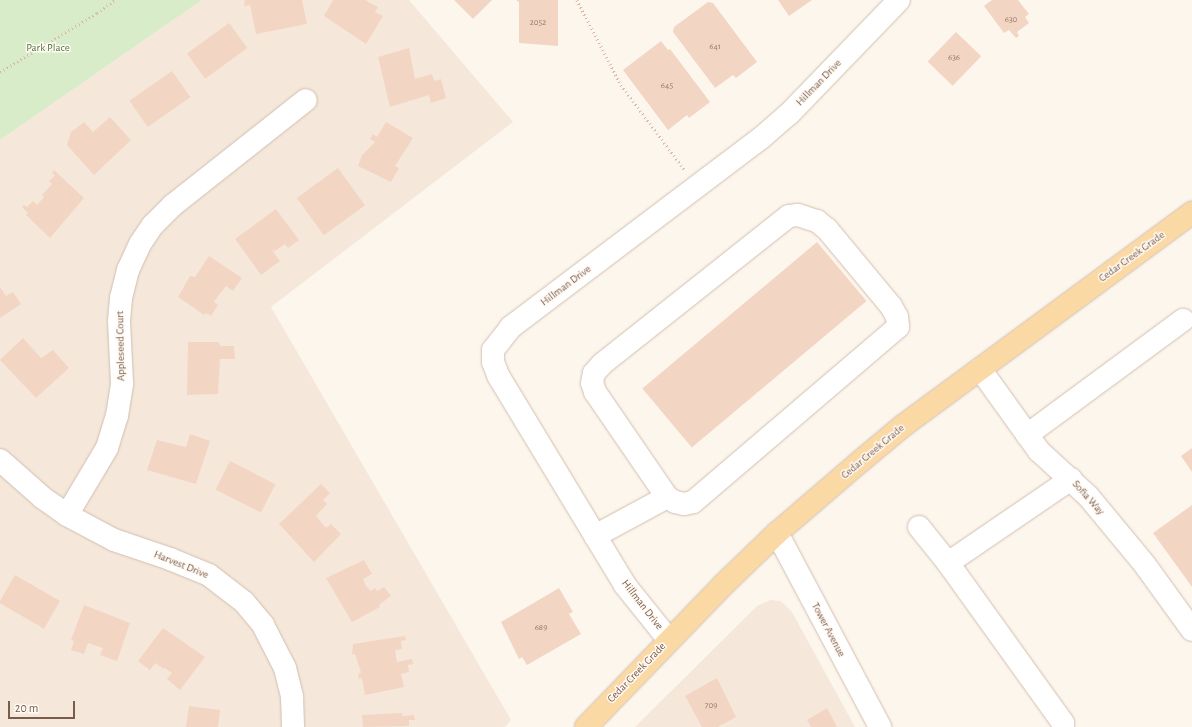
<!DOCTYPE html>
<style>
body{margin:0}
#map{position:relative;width:1192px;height:727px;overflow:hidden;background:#fdf6ec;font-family:"Alegreya Sans",sans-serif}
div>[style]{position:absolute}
.residential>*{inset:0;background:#f5e8da}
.green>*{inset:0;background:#d8ecc9}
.building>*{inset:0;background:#f3d5c3;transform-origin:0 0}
.path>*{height:2.5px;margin-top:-1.25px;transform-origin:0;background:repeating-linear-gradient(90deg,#d9b8a5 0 1px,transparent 0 4px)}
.roads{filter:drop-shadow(0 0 1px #d1beb0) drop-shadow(0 0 1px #d1beb0)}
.minor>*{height:22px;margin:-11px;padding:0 11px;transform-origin:11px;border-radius:11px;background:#fff}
.major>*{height:22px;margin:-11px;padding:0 11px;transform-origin:11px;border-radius:11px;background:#fbd9a5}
span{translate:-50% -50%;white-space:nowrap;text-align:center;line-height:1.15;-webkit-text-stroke:3px #fffaf3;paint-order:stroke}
.number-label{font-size:9px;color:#987a6a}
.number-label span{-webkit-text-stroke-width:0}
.park-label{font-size:11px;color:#537a41}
.street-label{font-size:11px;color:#7a5c4d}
.scale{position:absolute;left:8px;top:701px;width:67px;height:18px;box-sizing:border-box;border:2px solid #7a5c4d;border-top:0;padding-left:5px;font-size:12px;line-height:14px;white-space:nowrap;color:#7a5c4d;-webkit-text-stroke:3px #fffaf3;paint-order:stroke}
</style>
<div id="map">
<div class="residential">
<div style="clip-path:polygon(202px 0,409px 0,513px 122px,271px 307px,511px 720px,505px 727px,0 727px,0 140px)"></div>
<div style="clip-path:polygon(771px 600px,781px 601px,792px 612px,855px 727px,635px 727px,757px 606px)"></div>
</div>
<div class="green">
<div style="clip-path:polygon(0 0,202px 0,0 140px)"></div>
</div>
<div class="building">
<div style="clip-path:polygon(245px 0,302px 0,307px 24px,256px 34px,250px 5px,244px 6px)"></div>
<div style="clip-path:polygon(333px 0,365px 0,378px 7px,375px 12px,383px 16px,366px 44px,324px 16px)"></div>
<div style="clip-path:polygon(454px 0,492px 0,473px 19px)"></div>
<div style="clip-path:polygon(516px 0,558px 0,558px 46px,519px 43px,519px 2px)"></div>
<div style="clip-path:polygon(778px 0,812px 0,789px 16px)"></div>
<div style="clip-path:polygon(992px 0,1018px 0,1029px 14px,1025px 17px,1029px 23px,1017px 32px,1019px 36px,1016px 38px,1009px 30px,1004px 33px,984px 6px)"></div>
<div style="clip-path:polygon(708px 2px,713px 3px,757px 62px,736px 78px,733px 75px,715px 88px,673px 32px,674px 27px)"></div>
<div style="left:229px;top:23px;width:31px;height:52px;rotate:54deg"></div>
<div style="left:956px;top:32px;width:35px;height:41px;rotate:44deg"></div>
<div style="clip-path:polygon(661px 41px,668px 50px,670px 49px,710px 102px,689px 118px,687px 115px,668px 130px,623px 70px)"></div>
<div style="clip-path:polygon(409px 48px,415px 79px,432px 74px,434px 81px,441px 79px,446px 98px,431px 103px,429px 95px,390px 107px,378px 57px)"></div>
<div style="left:172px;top:71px;width:32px;height:52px;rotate:55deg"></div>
<div style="clip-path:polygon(110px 117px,131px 140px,94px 175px,67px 145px,71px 132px,84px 122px,93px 132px)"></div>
<div style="clip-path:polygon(386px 122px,413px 138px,395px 166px,399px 168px,391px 182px,358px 166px,362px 155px,375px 142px,370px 139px,373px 134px,377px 137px)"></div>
<div style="left:338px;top:168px;width:46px;height:51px;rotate:54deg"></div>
<div style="clip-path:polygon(54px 170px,84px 198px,50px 238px,26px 215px,28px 213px,22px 207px,24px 205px,27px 207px,33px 201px,37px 205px,44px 197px,42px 195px,52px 184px,49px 181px,55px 175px,52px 173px)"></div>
<div style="clip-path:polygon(276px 209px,299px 240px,288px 248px,285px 244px,275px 251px,272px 250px,280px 261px,261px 275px,235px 239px)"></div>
<div style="left:817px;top:242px;width:77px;height:228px;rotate:50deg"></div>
<div style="clip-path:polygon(209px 256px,242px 278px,233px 291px,226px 286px,218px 296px,214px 302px,218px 305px,211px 316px,206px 313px,204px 315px,178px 297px,190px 276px,195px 277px)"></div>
<div style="clip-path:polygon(0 287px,6px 296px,13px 292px,21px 304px,0 318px)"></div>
<div style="clip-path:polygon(23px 338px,41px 358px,53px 350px,69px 368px,36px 398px,0 360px)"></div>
<div style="clip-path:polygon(188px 342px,219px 342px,220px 346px,234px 346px,235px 359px,220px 359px,218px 394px,187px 395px)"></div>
<div style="clip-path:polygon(190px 434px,210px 441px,196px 484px,147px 470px,157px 440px,186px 447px)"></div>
<div style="clip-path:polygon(1192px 448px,1192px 472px,1181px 456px)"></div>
<div style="left:230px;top:461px;width:51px;height:32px;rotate:27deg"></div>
<div style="clip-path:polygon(321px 484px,330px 493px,323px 500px,327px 504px,316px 516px,326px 528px,331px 524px,341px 534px,314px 562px,279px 524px)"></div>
<div style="clip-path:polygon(1192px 505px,1192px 587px,1153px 533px)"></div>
<div style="clip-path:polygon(364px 560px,372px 574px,363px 579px,366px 586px,371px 591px,375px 588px,377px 591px,384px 587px,391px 596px,379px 605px,380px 607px,352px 622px,326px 578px)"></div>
<div style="left:15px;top:575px;width:52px;height:32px;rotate:30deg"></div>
<div style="clip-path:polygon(559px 588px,573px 612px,569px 614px,581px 634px,527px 665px,522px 657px,519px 659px,501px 622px)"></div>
<div style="clip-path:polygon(84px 605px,130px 623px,117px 661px,100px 655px,103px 648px,88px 643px,84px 654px,71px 650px,74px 641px,71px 640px)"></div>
<div style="clip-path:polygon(163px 628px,205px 657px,180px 690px,167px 679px,172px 673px,165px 668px,164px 669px,155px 663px,150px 670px,138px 661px)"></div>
<div style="clip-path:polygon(405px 636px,406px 640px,401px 641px,402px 649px,395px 650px,397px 662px,412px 659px,413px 664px,408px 665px,409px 672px,401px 674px,404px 687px,365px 695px,362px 678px,359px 679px,358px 674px,361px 673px,360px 669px,355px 654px,352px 655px,353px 644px)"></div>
<div style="clip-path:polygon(717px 678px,736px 717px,718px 727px,702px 727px,685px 696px)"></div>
<div style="clip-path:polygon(189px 706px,220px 710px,218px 727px,186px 727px)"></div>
<div style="clip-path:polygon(827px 708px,837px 727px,811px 727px,807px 720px)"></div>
<div style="clip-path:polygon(402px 713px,402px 716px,414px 715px,415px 720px,409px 720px,409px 726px,363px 727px,362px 715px)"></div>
</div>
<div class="path">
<div style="left:577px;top:0;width:96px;rotate:62.6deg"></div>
<div style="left:621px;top:85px;width:105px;rotate:53.1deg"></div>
<div style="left:0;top:72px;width:114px;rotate:-31.3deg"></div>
<div style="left:97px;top:13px;width:22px;rotate:-36deg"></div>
</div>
<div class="roads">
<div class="minor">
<div style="left:798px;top:215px;width:20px;rotate:18deg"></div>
<div style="left:817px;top:221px;width:13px;rotate:39deg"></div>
<div style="left:827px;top:229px;width:100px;rotate:50.3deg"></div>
<div style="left:891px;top:306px;width:13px;rotate:61deg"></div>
<div style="left:897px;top:317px;width:10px;rotate:84deg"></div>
<div style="left:898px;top:327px;width:270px;rotate:139.5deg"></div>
<div style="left:693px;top:502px;width:9px;rotate:167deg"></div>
<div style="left:684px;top:504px;width:9px;rotate:-167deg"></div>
<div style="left:675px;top:502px;width:9px;rotate:-148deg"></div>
<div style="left:667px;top:497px;width:127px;rotate:-124.4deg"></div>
<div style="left:595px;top:392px;width:9px;rotate:-108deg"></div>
<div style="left:592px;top:383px;width:10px;rotate:-79deg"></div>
<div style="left:594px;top:373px;width:12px;rotate:-48deg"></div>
<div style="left:602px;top:364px;width:238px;rotate:-38.4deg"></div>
<div style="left:789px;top:216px;width:9px;rotate:-6deg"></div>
<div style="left:980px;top:369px;width:101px;rotate:54.3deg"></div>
<div style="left:1039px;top:451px;width:67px;rotate:42.6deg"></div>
<div style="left:1088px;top:496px;width:89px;rotate:50.4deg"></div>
<div style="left:1145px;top:565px;width:80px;rotate:54.1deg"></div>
<div style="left:1027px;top:435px;width:194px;rotate:-36.4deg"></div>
<div style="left:0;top:460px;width:57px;rotate:41.5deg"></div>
<div style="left:43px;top:498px;width:29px;rotate:35deg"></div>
<div style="left:67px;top:515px;width:53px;rotate:28deg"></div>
<div style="left:114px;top:540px;width:59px;rotate:18.7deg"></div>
<div style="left:170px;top:559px;width:42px;rotate:22.3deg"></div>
<div style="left:209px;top:575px;width:44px;rotate:37.6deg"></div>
<div style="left:244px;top:602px;width:30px;rotate:50deg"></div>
<div style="left:263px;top:625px;width:48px;rotate:62.9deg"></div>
<div style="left:285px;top:668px;width:30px;rotate:76deg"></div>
<div style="left:292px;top:697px;width:30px;rotate:88deg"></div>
<div style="left:67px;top:515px;width:78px;rotate:-59.2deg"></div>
<div style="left:107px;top:448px;width:34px;rotate:-73deg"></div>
<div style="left:117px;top:416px;width:33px;rotate:-81deg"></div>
<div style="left:122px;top:383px;width:62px;rotate:-92.8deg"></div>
<div style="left:119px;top:321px;width:23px;rotate:-85deg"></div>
<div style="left:121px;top:298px;width:29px;rotate:-76deg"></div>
<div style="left:128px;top:270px;width:29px;rotate:-65deg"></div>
<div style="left:140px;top:244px;width:23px;rotate:-56deg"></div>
<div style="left:153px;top:225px;width:28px;rotate:-45deg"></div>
<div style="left:173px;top:205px;width:169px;rotate:-38.3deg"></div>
<div style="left:919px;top:527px;width:46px;rotate:51.1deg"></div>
<div style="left:777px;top:533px;width:220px;rotate:62deg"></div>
<div style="left:595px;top:536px;width:82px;rotate:-28.4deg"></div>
<div style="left:669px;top:640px;width:70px;rotate:-128.7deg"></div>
<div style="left:625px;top:585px;width:245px;rotate:-121.2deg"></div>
<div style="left:498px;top:375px;width:14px;rotate:-111deg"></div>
<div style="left:493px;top:362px;width:12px;rotate:-90deg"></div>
<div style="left:493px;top:350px;width:29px;rotate:-52deg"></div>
<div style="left:511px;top:327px;width:312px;rotate:-37.1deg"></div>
<div style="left:760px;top:139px;width:38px;rotate:-41deg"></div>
<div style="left:789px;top:114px;width:158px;rotate:-46deg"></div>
<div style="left:1063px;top:727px;width:4px;rotate:-90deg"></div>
<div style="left:1063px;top:723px;width:197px;rotate:-125.7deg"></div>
<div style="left:948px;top:563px;width:149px;rotate:-34.3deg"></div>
</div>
<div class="major">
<div style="left:586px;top:727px;width:197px;rotate:-46deg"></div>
<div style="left:723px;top:585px;width:75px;rotate:-43.9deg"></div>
<div style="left:777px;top:533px;width:112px;rotate:-40.7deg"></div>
<div style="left:862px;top:460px;width:55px;rotate:-39.8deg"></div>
<div style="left:904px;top:425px;width:358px;rotate:-36.4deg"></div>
</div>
</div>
<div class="number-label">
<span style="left:1011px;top:20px">630</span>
<span style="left:538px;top:23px">2052</span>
<span style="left:715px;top:47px">641</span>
<span style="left:954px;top:58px">636</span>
<span style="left:667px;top:86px">645</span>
<span style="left:541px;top:628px">689</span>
<span style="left:711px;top:706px">709</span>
</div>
<div class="park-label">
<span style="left:48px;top:48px">Park Place</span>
</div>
<div class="street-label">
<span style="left:819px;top:83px;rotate:-46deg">Hillman Drive</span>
<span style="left:1132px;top:257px;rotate:-36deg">Cedar Creek Grade</span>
<span style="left:566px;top:286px;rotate:-37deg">Hillman Drive</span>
<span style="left:121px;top:346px;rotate:-91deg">Appleseed Court</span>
<span style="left:873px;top:452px;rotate:-40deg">Cedar Creek Grade</span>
<span style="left:1088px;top:498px;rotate:48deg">Sofia Way</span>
<span style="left:181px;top:565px;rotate:22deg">Harvest Drive</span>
<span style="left:642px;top:605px;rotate:52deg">Hillman Drive</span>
<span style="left:828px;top:630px;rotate:62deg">Tower Avenue</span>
<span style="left:637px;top:673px;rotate:-46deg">Cedar Creek Grade</span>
</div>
<div class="scale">20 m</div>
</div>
